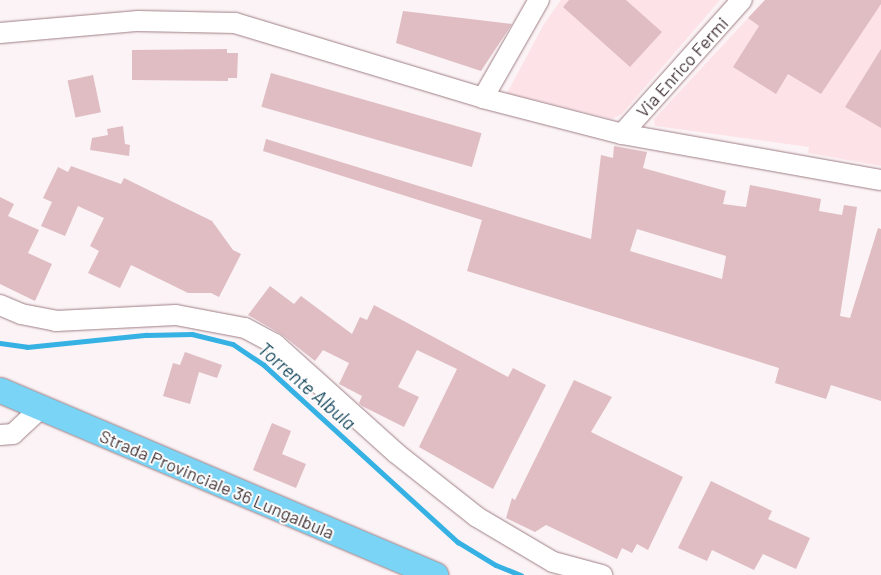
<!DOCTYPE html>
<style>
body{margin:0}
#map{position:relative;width:881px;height:575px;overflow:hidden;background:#fbf3f5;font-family:Barlow,sans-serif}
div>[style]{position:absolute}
.built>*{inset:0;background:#fde3e8}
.stream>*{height:4.5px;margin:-2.25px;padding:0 2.25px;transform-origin:2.25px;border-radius:2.25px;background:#36b1e3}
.building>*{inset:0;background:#dfbdc3;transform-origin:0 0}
.roads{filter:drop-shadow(0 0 1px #9e7f85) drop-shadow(0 0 1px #9e7f85)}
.minor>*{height:20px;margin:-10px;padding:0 10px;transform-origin:10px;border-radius:10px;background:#fff}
.major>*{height:25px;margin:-12.5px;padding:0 12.5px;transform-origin:12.5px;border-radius:12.5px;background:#7ad4f5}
span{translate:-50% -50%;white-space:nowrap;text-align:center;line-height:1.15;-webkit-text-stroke:4px #fff;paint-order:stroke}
.street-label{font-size:18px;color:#443639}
.water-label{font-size:19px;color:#16485d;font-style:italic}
</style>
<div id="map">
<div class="built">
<div style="clip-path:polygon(561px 0,720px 0,622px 114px,612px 119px,507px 93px,544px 24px)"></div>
<div style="clip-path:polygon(765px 0,881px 0,881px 166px,808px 153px,809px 147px,655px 126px,654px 119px)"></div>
</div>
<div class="stream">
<div style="left:0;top:343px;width:27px;rotate:8deg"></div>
<div style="left:27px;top:347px;width:120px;rotate:-5.8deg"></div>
<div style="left:146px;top:335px;width:46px;rotate:-1.2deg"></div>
<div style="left:192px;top:334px;width:42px;rotate:13.7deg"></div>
<div style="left:233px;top:344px;width:37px;rotate:34deg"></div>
<div style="left:264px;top:365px;width:263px;rotate:42.4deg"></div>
<div style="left:458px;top:542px;width:44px;rotate:31.2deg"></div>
<div style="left:496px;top:565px;width:27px;rotate:22deg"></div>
</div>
<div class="building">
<div style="clip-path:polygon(569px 0,626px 0,662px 32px,630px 67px,563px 7px)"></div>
<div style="clip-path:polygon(765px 0,881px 0,881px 4px,821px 94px,788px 74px,776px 94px,733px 67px,759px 26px,748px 18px)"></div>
<div style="clip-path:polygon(403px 11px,512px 24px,481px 71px,396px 43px)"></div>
<div style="clip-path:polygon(227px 49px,227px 53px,238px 53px,237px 78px,228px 78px,228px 81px,132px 80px,132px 50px)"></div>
<div style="clip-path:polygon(881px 49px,881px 128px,845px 107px)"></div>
<div style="left:271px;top:73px;width:219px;height:35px;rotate:16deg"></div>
<div style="left:93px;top:75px;width:38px;height:26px;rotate:78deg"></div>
<div style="clip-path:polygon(123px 126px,125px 144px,130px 145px,129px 156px,90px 150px,92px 138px,108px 135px,107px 129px)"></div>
<div style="clip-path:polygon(evenodd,266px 139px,591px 239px,601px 155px,613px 158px,614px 146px,647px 152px,643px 168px,726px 191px,723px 204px,746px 207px,750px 185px,821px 199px,819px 211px,842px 215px,844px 205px,857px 207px,840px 316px,850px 318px,878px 228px,881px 229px,881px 401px,831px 385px,826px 399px,775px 383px,779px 368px,467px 271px,482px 220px,263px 151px,266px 139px,637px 229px,726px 256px,722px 279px,630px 251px,637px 229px)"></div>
<div style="clip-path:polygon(71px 166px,121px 184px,124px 178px,212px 221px,233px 250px,241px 254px,219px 297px,211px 293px,188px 293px,131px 265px,120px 288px,88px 273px,99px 251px,90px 246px,104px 218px,78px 206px,65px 236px,41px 226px,52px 202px,43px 198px,58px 167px,68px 172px)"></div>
<div style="clip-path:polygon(0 197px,14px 204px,8px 216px,39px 230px,28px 253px,52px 264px,35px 301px,0 284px)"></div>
<div style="clip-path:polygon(270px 286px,294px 304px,301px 296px,352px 334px,360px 317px,367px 320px,374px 305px,508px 377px,513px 368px,546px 385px,493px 489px,419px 447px,457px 369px,417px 350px,398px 387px,419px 397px,404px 427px,362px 406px,359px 403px,362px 396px,339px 384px,349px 363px,323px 350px,315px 361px,281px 334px,248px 315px)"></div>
<div style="clip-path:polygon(185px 352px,222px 365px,217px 378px,199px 372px,190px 404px,163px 396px,173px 363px,180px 365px)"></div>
<div style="clip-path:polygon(574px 380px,612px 397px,591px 432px,683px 477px,648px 550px,637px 544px,632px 553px,622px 548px,617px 559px,546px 525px,535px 532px,506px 518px,512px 498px,515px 500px)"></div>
<div style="clip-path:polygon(272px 423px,291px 431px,282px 454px,306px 464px,296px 488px,253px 470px)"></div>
<div style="clip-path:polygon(711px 481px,772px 511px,768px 519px,810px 538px,796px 569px,763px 554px,754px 570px,712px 550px,707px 561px,678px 548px)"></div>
</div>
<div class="roads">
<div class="minor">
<div style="left:0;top:33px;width:139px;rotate:-5deg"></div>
<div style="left:138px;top:21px;width:97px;rotate:1.2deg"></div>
<div style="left:235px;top:23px;width:259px;rotate:16.8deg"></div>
<div style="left:483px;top:98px;width:144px;rotate:14.5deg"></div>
<div style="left:622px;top:134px;width:263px;rotate:10.1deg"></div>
<div style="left:483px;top:98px;width:113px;rotate:-60.3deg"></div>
<div style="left:622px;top:134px;width:180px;rotate:-48.2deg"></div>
<div style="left:0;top:305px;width:23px;rotate:23deg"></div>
<div style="left:21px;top:314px;width:36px;rotate:11deg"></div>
<div style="left:56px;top:321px;width:120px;rotate:-2.9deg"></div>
<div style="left:176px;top:315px;width:70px;rotate:10.7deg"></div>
<div style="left:245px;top:328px;width:34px;rotate:28deg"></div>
<div style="left:275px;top:344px;width:163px;rotate:42deg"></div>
<div style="left:396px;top:453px;width:103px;rotate:38.3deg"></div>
<div style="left:477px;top:517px;width:88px;rotate:30.6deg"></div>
<div style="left:553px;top:562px;width:51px;rotate:14.9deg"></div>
<div style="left:0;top:435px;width:13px;rotate:-4deg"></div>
<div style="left:13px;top:434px;width:38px;rotate:-43deg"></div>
</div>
<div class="major">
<div style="left:0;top:390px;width:473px;rotate:23deg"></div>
</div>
</div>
<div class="street-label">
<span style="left:682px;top:67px;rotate:-48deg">Via Enrico Fermi</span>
<span style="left:217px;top:484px;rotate:23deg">Strada Provinciale 36 Lungalbula</span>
</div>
<div class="water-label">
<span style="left:307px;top:386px;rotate:41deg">Torrente Albula</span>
</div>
</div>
